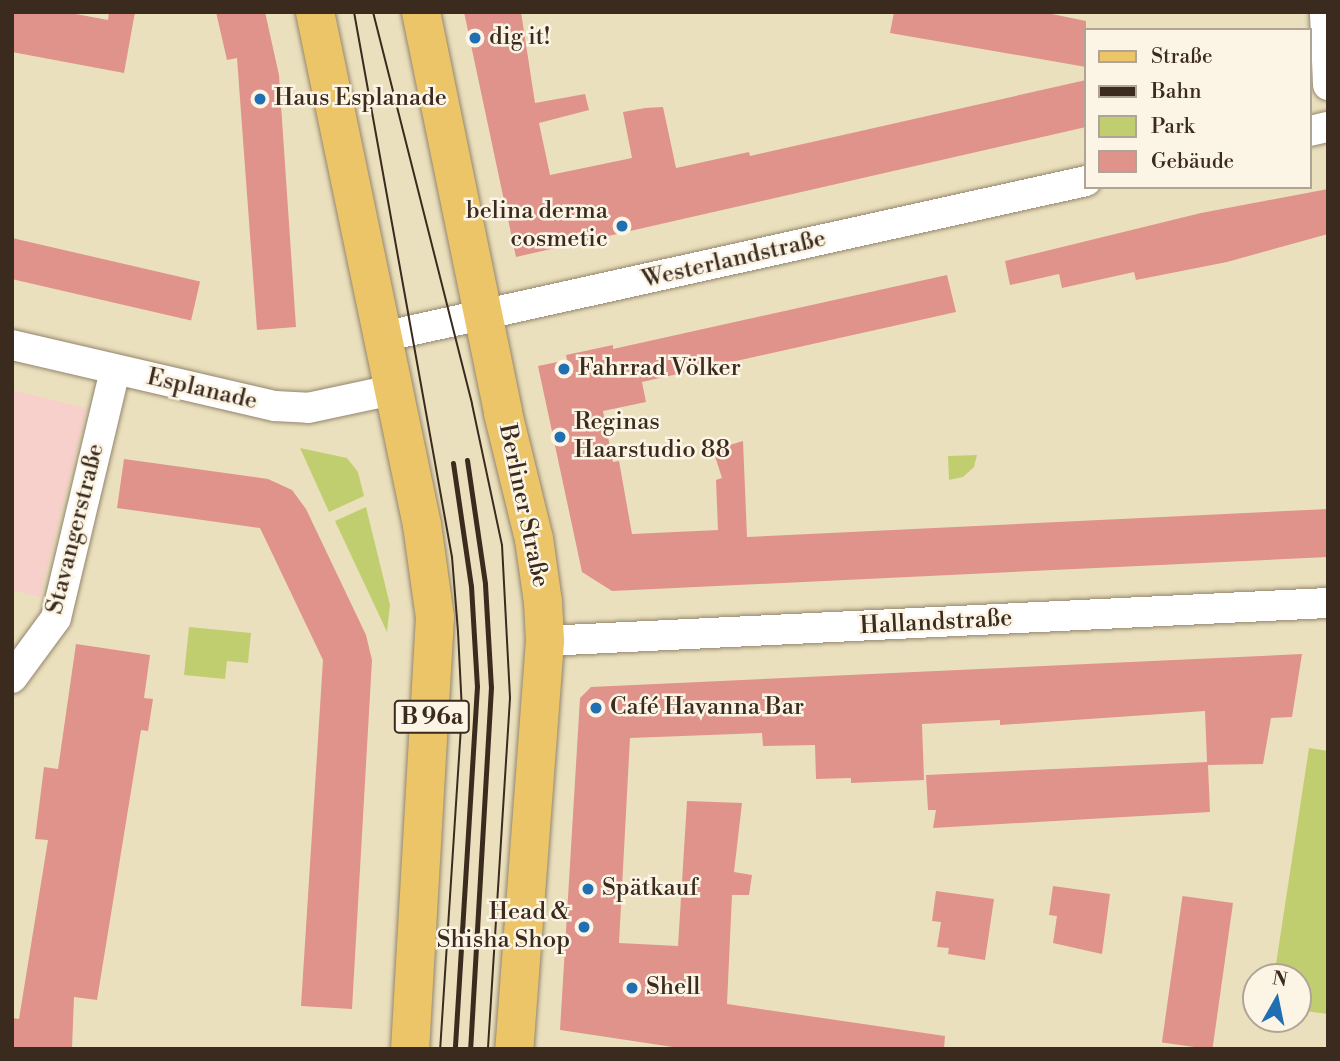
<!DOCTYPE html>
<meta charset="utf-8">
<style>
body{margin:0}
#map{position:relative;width:1340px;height:1061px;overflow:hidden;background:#ebe0bd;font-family:"Libre Bodoni",serif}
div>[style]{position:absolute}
.built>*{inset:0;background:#f7d0cb}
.green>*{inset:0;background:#c1ce70}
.building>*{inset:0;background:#e0938b;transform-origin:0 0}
.roads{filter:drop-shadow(0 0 2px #93856e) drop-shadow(0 0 2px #93856e)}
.street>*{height:30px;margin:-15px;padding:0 15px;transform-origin:15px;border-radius:15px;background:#fff}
.primary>*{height:38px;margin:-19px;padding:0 19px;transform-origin:19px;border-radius:19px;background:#edc569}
.tram>*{height:2px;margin:-1px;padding:0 1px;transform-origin:1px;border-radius:1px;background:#3b2a1e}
.rail>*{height:5px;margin:-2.5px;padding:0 2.5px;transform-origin:2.5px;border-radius:2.5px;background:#3b2a1e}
.dots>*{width:19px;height:19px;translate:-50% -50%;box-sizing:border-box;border:4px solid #fcf5e5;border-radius:50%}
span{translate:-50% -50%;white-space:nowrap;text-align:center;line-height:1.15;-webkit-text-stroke:5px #fcf5e5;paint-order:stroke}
.shield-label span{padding:2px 5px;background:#fcf5e5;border:2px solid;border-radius:5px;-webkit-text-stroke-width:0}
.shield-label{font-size:23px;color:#3b2a1e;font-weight:700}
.poi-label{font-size:24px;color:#3b2a1e}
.left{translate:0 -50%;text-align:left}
.right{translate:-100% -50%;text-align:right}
.street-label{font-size:24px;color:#3b2a1e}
.frame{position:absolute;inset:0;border:14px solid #3b2a1e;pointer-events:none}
.legend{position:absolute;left:1084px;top:28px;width:228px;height:161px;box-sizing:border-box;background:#fcf5e5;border:2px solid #afa495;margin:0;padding:9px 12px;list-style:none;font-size:21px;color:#3b2a1e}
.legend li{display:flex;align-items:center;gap:14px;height:35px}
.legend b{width:35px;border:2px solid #afa495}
.north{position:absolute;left:1242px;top:963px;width:70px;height:70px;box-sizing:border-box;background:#fcf5e5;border:2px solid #afa495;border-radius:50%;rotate:9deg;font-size:19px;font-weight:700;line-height:28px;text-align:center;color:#3b2a1e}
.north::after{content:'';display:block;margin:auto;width:24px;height:32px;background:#1f6fb2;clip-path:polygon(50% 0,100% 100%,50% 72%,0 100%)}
</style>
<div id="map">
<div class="built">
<div style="clip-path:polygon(12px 390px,87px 408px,40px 597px,12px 590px)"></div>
</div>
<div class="green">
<div style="clip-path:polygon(300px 448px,347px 458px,358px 472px,364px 496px,329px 512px)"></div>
<div style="clip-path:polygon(977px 455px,974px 467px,963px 477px,949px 480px,948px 456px)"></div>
<div style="clip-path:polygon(366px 507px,390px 605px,387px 632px,335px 521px)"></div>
<div style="clip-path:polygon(189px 627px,251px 633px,248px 663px,227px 661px,225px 679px,184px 675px)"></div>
<div style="clip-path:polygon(1309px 748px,1328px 751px,1328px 1014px,1298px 1010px,1298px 977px,1274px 977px)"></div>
</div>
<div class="building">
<div style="clip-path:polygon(12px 12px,65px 12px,108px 20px,109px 12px,135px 12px,124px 73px,12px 52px)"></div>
<div style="clip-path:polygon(216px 12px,265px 12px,279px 75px,296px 327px,257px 330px,237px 58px,227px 60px)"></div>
<div style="clip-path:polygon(464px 12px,521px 12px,535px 103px,585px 94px,589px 110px,539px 123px,550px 175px,632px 158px,623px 112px,645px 108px,663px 107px,676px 168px,749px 152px,750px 156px,1086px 80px,1086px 127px,516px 257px)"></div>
<div style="clip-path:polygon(894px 12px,1042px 12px,1086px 21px,1086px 67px,890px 33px)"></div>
<div style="clip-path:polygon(1328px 189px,1328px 234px,1227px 262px,1136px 280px,1134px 272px,1062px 288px,1059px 274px,1010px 285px,1005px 261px,1201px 213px)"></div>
<div style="left:12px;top:238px;width:193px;height:40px;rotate:13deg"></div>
<div style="clip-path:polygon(947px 275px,956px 312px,642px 382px,646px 402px,603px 411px,613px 462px,619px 461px,632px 534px,718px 530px,716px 480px,722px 478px,713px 450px,743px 441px,747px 537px,1328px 509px,1328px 557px,612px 591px,582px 572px,538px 366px,567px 360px,566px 355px,613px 345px,613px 349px)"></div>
<div style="clip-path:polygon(124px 459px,268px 479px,292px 490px,306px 509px,366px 635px,372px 660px,352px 1009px,301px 1006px,323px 660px,260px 528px,117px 508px)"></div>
<div style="clip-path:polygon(76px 644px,150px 655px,144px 698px,153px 699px,148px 731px,141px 730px,97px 1000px,74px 997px,72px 1049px,12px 1049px,12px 1018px,19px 1019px,48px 840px,35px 839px,44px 767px,58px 769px)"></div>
<div style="clip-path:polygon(1302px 654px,1292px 717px,1271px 718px,1263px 764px,1208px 765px,1210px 812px,933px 828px,936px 810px,928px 810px,926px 775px,1207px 762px,1205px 711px,1000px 725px,1000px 720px,922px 724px,924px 780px,851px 783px,851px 778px,816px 779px,815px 745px,763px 746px,762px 733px,630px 738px,619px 943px,678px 946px,687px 801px,742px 803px,734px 872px,752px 875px,749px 895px,732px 895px,727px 1004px,945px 1036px,944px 1049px,686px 1049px,560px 1030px,580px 698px,591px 687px)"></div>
<div style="clip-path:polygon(1053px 886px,1110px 894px,1102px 954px,1053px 943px,1057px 916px,1049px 915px)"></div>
<div style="clip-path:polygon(936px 891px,994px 899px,985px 960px,948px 954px,949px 948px,937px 947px,941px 922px,932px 921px)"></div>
<div style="left:1233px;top:903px;width:148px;height:51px;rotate:98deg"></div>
</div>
<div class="roads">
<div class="street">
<div style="left:1325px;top:13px;width:72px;rotate:87.6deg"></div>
<div style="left:1310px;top:131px;width:18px;rotate:-13deg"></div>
<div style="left:382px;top:337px;width:721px;rotate:-12.49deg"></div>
<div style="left:12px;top:345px;width:270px;rotate:13.1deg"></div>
<div style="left:275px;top:406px;width:33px;rotate:3deg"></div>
<div style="left:308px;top:408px;width:86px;rotate:-12.1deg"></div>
<div style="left:545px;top:641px;width:784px;rotate:-2.78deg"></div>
<div style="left:12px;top:678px;width:74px;rotate:-53.7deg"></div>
<div style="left:56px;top:618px;width:255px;rotate:-76.6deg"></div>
</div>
<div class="primary">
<div style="left:315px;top:12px;width:524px;rotate:78.22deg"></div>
<div style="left:422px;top:525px;width:93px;rotate:82deg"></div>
<div style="left:435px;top:617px;width:433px;rotate:93.3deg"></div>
<div style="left:421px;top:12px;width:409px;rotate:78.4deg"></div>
<div style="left:503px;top:413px;width:130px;rotate:76.2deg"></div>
<div style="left:534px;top:539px;width:64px;rotate:81.9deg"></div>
<div style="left:543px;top:602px;width:39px;rotate:87deg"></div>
<div style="left:545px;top:641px;width:409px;rotate:94.3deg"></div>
</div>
</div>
<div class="tram">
<div style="left:354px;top:12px;width:554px;rotate:79.81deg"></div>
<div style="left:452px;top:557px;width:75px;rotate:85.4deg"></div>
<div style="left:458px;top:632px;width:79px;rotate:87.1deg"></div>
<div style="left:462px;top:711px;width:339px;rotate:93.7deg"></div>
<div style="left:373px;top:12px;width:404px;rotate:75.8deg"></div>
<div style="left:472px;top:404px;width:144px;rotate:78deg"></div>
<div style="left:502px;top:545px;width:153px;rotate:87deg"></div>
<div style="left:510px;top:698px;width:352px;rotate:93.6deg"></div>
</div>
<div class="rail">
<div style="left:467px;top:460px;width:125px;rotate:81.7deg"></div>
<div style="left:485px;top:584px;width:103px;rotate:86.7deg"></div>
<div style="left:491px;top:687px;width:363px;rotate:93.3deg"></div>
<div style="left:453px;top:463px;width:124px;rotate:81.7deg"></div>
<div style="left:471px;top:586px;width:100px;rotate:86.6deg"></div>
<div style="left:477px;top:686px;width:364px;rotate:93.5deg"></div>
</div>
<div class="dots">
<div style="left:475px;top:38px;background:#1f6fb2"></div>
<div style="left:260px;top:99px;background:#1f6fb2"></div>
<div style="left:622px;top:226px;background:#1f6fb2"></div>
<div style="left:564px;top:369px;background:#1f6fb2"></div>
<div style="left:560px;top:437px;background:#1f6fb2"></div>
<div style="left:596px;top:708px;background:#1f6fb2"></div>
<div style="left:588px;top:889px;background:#1f6fb2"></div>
<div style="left:584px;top:927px;background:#1f6fb2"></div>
<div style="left:632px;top:988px;background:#1f6fb2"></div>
</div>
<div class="shield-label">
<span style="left:432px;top:717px">B 96a</span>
</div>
<div class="poi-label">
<span class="left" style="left:489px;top:38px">dig it!</span>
<span class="left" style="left:274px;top:99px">Haus Esplanade</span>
<span class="right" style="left:608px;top:226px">belina derma<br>cosmetic</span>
<span class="left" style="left:578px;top:369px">Fahrrad Völker</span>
<span class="left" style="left:574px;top:437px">Reginas<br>Haarstudio 88</span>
<span class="left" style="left:610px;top:708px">Café Havanna Bar</span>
<span class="left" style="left:602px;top:889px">Spätkauf</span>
<span class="right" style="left:570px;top:927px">Head &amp;<br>Shisha Shop</span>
<span class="left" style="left:646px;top:988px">Shell</span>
</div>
<div class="street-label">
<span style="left:734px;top:260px;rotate:-13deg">Westerlandstraße</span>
<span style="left:202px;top:390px;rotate:13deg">Esplanade</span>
<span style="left:523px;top:506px;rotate:78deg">Berliner Straße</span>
<span style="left:76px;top:529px;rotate:-76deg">Stavangerstraße</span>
<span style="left:936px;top:623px;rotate:-3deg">Hallandstraße</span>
</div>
<div class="frame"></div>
<ul class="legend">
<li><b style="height:9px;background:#edc569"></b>Straße</li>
<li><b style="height:9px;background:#3b2a1e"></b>Bahn</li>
<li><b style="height:19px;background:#c1ce70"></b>Park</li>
<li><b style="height:19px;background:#e0938b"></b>Gebäude</li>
</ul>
<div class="north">N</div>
</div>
